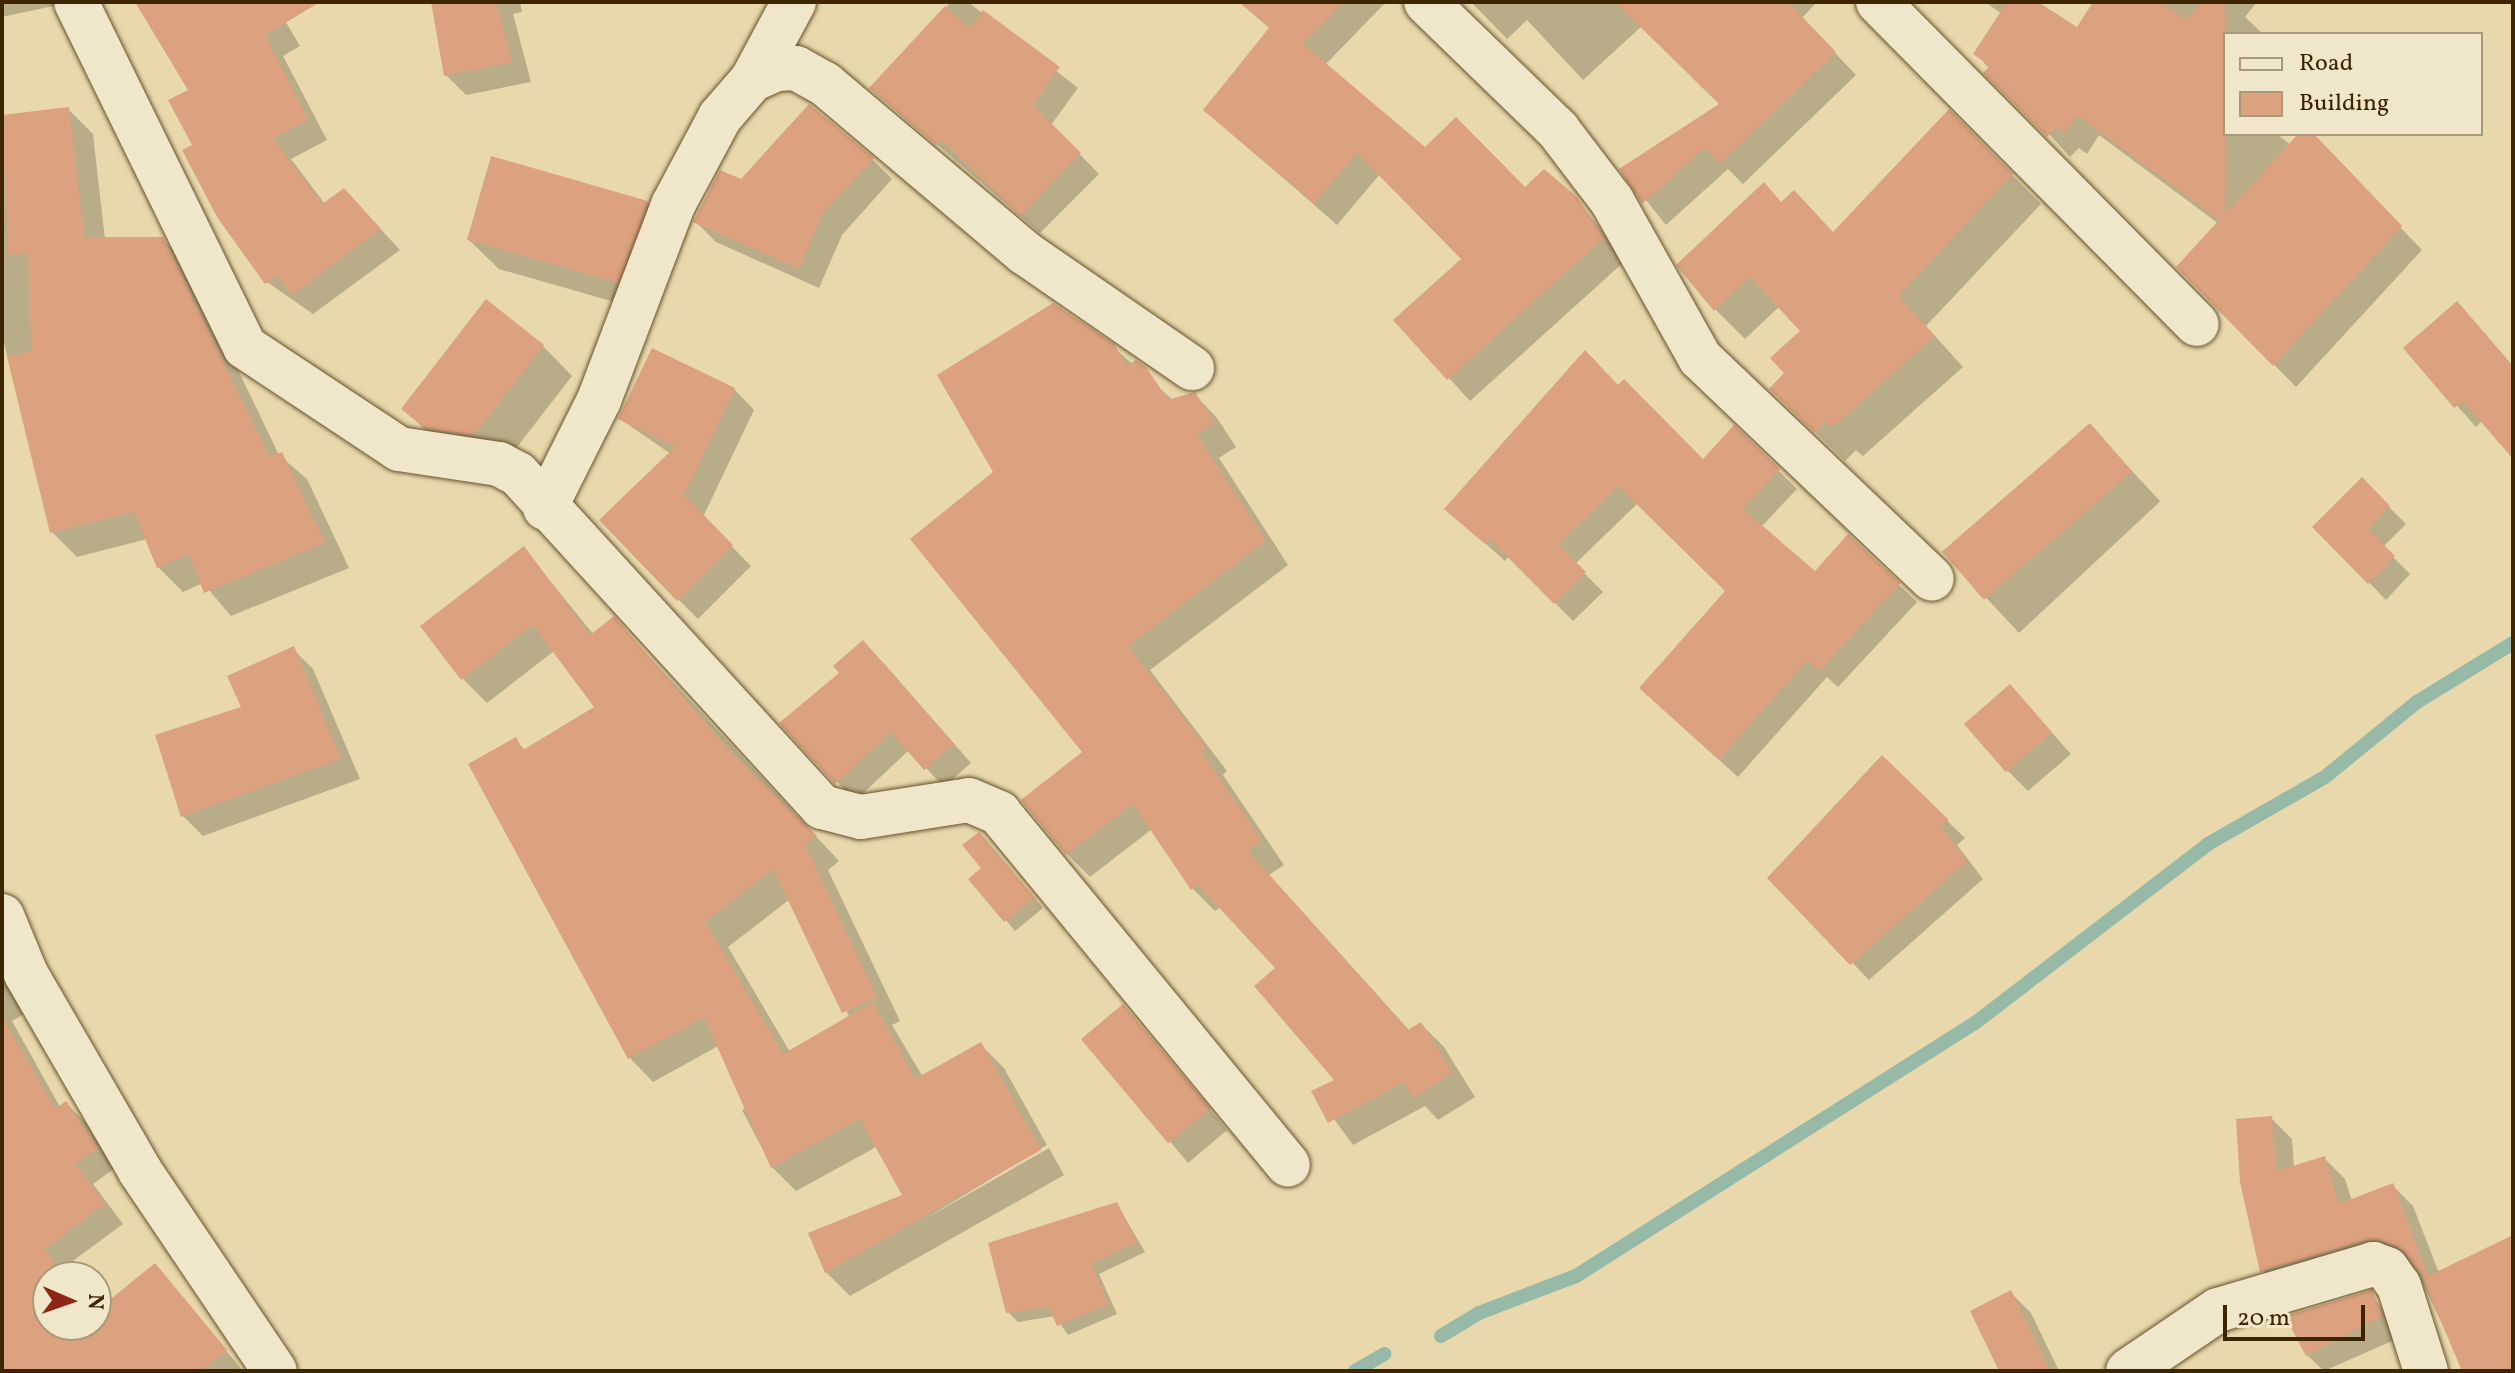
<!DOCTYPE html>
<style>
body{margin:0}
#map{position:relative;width:2515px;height:1373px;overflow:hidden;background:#e8d8ac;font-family:Vollkorn,serif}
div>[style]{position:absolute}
.shadow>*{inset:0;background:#0003;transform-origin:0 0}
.stream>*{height:14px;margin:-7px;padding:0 7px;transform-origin:7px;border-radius:7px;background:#97baa8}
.building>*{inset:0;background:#dca17f;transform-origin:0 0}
.roads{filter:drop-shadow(0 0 2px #68522c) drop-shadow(0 0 2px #68522c)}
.minor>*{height:44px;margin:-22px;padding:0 22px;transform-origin:22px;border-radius:22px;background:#f0e6c9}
span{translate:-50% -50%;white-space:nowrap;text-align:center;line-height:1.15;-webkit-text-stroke:6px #f0e6c9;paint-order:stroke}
.frame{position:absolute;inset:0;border:4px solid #3d2502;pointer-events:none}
.legend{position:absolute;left:2223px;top:32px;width:260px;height:104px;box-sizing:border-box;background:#f0e6c9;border:2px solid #a89979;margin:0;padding:10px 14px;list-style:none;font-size:24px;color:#3d2502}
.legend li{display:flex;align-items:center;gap:16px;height:40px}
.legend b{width:40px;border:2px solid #a89979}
.north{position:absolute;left:32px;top:1261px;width:80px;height:80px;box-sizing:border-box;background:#f0e6c9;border:2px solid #a89979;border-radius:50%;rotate:92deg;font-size:22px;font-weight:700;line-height:32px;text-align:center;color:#3d2502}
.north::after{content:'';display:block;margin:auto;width:28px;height:36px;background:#8f2418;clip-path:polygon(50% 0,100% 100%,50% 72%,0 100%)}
.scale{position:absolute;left:2223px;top:1305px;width:142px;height:36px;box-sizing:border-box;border:4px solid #3d2502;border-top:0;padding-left:10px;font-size:24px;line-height:28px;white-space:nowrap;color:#3d2502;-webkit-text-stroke:6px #f0e6c9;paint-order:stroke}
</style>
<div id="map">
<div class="shadow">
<div style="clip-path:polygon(2px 2px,57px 2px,58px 5px,2px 17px)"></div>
<div style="clip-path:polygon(154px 2px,274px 2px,300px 46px,283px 56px,327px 140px,291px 159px,325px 204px,364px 211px,400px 250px,313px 314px,267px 282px,195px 146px,191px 91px)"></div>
<div style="clip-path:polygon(433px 2px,520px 2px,522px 12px,513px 14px,531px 82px,466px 95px,446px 75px)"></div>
<div style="clip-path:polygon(951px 2px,968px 2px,1078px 88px,1051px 125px,1099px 174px,1040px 233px,872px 88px)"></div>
<div style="clip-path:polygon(1257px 2px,1386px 2px,1325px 65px,1425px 150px,1525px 189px,1576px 198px,1625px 261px,1470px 401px,1396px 320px,1464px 259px,1380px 174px,1337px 225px,1206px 110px,1270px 29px)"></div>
<div style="clip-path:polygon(1471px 2px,1817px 2px,1802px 18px,1856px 75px,1743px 184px,1728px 169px,1666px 225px,1622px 170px,1722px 105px,1642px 26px,1583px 80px,1527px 20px,1507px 39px)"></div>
<div style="clip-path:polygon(1985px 2px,2034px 2px,2077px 30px,2094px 2px,2257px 2px,2245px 17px,2263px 34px,2225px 34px,2225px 134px,2277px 134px,2291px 145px,2311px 134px,2422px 250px,2296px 387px,2179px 267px,2219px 224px,2099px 135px,2087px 154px,2079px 148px,2070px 157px,1976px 54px,2002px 14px)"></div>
<div style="clip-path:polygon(68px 109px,93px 134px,105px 239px,162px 239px,187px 264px,279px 455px,307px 479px,349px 568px,231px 616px,203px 583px,183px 592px,158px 567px,147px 539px,77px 557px,52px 532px,2px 335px,2px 117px)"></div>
<div style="clip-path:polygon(1949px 112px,2041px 204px,1926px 326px,1963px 367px,1863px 456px,1856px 450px,1845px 461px,1801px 418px,1787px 373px,1803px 331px,1780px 306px,1745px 339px,1715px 309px,1782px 204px,1834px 234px)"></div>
<div style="clip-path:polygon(872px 159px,892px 179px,842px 235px,819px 288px,716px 242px,696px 222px,741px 181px)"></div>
<div style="clip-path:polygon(647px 202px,676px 232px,646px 311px,499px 269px,469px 240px)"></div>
<div style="clip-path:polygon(2457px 304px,2513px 367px,2513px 441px,2482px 421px,2476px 427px,2406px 348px)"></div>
<div style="clip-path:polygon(543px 346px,572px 376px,504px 464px,433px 438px,403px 408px)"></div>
<div style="clip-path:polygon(1112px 346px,1174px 401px,1194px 394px,1217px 418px,1236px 447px,1219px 458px,1288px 565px,1150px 670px,1227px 771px,1223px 775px,1284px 865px,1269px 875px,1410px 1031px,1421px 1024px,1444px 1047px,1475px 1097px,1438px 1120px,1425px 1106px,1353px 1145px,1314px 1092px,1337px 1080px,1278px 968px,1221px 907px,1215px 911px,1192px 888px,1152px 829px,1090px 877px,1067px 854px,1085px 752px,995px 472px)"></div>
<div style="clip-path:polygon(1618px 387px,1703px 462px,1735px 428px,1797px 489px,1761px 527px,1815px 573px,1898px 584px,1917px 602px,1838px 687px,1827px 677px,1738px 777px,1660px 706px,1728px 591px,1638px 503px,1575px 564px,1603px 592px,1573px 621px,1509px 556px,1505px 561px,1447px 509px)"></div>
<div style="clip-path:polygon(734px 389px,754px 410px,703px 517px,751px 566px,698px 619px,678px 599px,671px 454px,620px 419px)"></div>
<div style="left:2090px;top:426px;width:103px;height:193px;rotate:47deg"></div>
<div style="clip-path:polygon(2362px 480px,2406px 524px,2383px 547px,2410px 574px,2386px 600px,2315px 527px)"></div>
<div style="clip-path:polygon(evenodd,524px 549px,594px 635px,614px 619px,839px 861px,828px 870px,900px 1021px,892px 1025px,923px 1077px,980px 1044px,1004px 1068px,1047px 1145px,923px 1220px,1049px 1148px,1064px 1175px,850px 1296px,826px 1272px,905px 1196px,878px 1146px,796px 1191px,772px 1167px,742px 1110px,751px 1105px,720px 1045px,653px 1082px,629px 1057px,515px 740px,526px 751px,596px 708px,554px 651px,487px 703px,463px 679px,524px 549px,790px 899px,850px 1018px,790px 1052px,728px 947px,790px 899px)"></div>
<div style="clip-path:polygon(293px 649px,313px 669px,360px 779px,203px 836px,183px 816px,243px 708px)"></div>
<div style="clip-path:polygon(881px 660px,971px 763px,944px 787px,909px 750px,855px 801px,782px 723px)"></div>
<div style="clip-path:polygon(2010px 686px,2071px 754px,2028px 791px,2008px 771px)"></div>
<div style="clip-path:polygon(1882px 758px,1965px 838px,1957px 845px,1983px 879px,1869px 980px,1770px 878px)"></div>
<div style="clip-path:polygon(983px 836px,1043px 908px,1015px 931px,971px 879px,984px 868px,965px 846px)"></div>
<div style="clip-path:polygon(2px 957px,26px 1013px,12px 1021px,60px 1107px,66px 1103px,85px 1122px,115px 1168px,93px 1184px,123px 1224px,62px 1269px,68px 1277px,48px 1277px,48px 1325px,96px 1325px,96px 1314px,155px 1265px,243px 1371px,2px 1371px)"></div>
<div style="left:1123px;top:1006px;width:162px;height:51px;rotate:50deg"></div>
<div style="clip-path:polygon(2271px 1118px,2292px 1139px,2294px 1167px,2324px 1158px,2345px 1179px,2352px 1201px,2392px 1185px,2413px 1206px,2439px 1273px,2513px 1237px,2513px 1371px,2465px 1371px,2416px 1270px,2389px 1260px,2282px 1291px,2262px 1270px)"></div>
<div style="clip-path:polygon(1117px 1204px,1145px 1252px,1099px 1274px,1117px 1314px,1068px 1335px,1055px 1316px,1018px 1322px,1008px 1312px)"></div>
<div style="clip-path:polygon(2011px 1293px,2031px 1313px,2059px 1371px,2001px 1371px)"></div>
<div style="clip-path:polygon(2371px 1293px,2401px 1337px,2324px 1371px,2307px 1355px)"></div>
</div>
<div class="stream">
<div style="left:1441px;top:1336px;width:44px;rotate:-31.2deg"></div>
<div style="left:1479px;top:1313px;width:104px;rotate:-20.9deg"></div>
<div style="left:1576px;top:1276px;width:472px;rotate:-32.4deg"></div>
<div style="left:1975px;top:1023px;width:294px;rotate:-37.5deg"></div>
<div style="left:2208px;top:844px;width:135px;rotate:-29.8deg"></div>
<div style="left:2325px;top:777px;width:119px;rotate:-39.2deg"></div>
<div style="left:2417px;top:702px;width:113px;rotate:-31.6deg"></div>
<div style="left:1355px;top:1371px;width:34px;rotate:-30deg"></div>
</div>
<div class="building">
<div style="clip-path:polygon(135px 2px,320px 2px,265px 35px,308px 120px,273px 138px,322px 204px,344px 188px,381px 229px,292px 295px,277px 275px,265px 284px,217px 217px,182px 150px,192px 145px,168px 100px,188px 90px)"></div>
<div style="clip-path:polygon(431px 2px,496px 2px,512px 62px,444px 76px)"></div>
<div style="clip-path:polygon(1239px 2px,1343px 2px,1303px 44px,1425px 147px,1456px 117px,1525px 187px,1544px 169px,1577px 197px,1604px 238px,1447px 380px,1393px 320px,1461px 259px,1357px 153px,1314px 204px,1203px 110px,1269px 28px)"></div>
<div style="clip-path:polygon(1615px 2px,1788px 2px,1836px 52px,1720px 164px,1705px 148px,1642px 204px,1619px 169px,1719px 104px)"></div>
<div style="clip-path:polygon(2007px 2px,2038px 2px,2077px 27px,2093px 2px,2159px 2px,2186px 20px,2202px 2px,2225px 2px,2225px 214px,2298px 134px,2314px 134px,2402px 226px,2273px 366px,2176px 267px,2219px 220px,2077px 115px,2064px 133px,2056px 128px,2047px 137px,1983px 73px,1990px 66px,1973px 54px)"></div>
<div style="clip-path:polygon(945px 6px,970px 29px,983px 10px,1060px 67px,1033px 105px,1081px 153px,1020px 216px,941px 140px,936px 145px,869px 88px)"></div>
<div style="clip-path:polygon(809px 104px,874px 158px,822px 215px,799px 269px,693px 222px,720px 170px,741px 179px)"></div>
<div style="clip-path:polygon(69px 107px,84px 237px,163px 237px,269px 457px,282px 452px,325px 543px,204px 593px,189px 554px,157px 568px,134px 512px,50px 533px,7px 357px,31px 351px,28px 253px,8px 255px,2px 115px)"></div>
<div style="clip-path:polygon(1949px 109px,2013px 174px,1898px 296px,1935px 336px,1832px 428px,1826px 421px,1815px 433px,1769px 389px,1784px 373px,1770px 358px,1800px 331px,1750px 277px,1714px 311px,1676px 265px,1764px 182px,1781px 202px,1794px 190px,1833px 232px)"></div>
<div style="left:491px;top:156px;width:163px;height:87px;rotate:16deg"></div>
<div style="clip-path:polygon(486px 299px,544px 345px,474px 435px,425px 428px,401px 409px)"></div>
<div style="clip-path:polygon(2457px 301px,2513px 366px,2513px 459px,2463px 401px,2454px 408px,2403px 348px)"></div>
<div style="clip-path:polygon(1053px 303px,1114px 344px,1127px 366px,1136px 360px,1146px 367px,1168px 400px,1195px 392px,1215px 423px,1197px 435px,1266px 541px,1128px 646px,1206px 747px,1201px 751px,1262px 841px,1248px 851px,1408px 1030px,1421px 1022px,1453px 1073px,1413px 1098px,1404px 1082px,1328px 1123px,1311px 1091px,1334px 1080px,1254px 986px,1275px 968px,1198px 885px,1191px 890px,1133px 804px,1066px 855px,1021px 800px,1082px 752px,910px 539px,993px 472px,937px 375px)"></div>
<div style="clip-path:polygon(652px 348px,735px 388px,684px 495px,733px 545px,677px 601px,599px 520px,675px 447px,618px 419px)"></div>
<div style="clip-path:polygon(1585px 350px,1618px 385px,1624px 379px,1703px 459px,1734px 425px,1780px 469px,1743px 509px,1815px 571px,1848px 534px,1900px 583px,1819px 671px,1807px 660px,1719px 760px,1639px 688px,1725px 591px,1618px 486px,1558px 544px,1586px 572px,1554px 604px,1490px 539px,1485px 544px,1444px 509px)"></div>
<div style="left:2090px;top:423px;width:64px;height:196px;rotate:49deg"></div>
<div style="clip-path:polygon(2362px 477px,2390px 506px,2368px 529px,2395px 556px,2368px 584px,2312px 527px)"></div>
<div style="clip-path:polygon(524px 546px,590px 635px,614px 616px,727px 748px,817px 836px,805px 845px,877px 997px,842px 1013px,773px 869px,705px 922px,783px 1054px,873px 1002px,915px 1079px,981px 1042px,1041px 1150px,825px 1273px,808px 1233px,902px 1195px,860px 1119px,771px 1168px,704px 1017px,628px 1059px,468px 764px,516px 737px,523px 750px,594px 707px,533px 625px,461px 680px,420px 626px)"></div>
<div style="clip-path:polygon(863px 640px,954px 744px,924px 770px,891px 732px,835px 784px,779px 723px,839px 673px,833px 666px)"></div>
<div style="clip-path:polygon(294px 646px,341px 759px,181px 817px,155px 735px,241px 707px,227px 676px)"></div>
<div style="left:2010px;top:684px;width:64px;height:61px;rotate:49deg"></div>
<div style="clip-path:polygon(1882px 755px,1949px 820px,1941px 827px,1967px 861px,1850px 965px,1767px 878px)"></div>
<div style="clip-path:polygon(979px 832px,1035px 898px,1004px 922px,968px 879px,981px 868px,962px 845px)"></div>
<div style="left:1123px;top:1004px;width:136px;height:55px;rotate:50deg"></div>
<div style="clip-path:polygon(2px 1016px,55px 1109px,66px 1101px,98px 1148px,76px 1164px,105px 1204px,45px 1249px,63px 1277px,48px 1277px,48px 1325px,96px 1325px,96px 1311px,155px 1263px,227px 1350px,201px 1371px,2px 1371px)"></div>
<div style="clip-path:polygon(2272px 1116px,2276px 1171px,2325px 1156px,2339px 1204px,2393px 1183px,2428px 1276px,2513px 1235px,2513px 1371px,2462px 1371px,2420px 1272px,2395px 1245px,2366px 1240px,2260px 1272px,2240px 1182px,2236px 1119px)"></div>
<div style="clip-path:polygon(1117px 1202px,1137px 1242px,1091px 1264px,1109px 1304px,1057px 1326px,1049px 1307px,1006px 1313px,988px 1243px)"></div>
<div style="clip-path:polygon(2011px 1290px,2050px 1371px,1999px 1371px,1970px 1311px)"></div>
<div style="clip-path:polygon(2372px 1290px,2382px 1316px,2306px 1356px,2285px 1316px)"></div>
</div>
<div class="roads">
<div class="minor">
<div style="left:76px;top:2px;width:384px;rotate:63.9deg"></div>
<div style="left:245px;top:347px;width:185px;rotate:33.5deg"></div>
<div style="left:399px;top:449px;width:101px;rotate:8.5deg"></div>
<div style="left:499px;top:464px;width:21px;rotate:28deg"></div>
<div style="left:518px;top:474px;width:451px;rotate:47.6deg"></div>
<div style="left:822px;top:807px;width:40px;rotate:14.4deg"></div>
<div style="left:861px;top:817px;width:109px;rotate:-8.9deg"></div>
<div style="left:969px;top:800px;width:33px;rotate:23deg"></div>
<div style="left:999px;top:813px;width:455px;rotate:50.6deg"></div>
<div style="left:1426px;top:2px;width:184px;rotate:44.1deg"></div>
<div style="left:1558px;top:130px;width:89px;rotate:52.7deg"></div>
<div style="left:1612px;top:201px;width:180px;rotate:60.7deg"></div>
<div style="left:1700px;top:358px;width:320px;rotate:43.6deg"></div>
<div style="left:1878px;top:2px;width:453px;rotate:45.3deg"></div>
<div style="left:752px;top:80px;width:89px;rotate:-61.7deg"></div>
<div style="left:545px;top:508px;width:121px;rotate:-63.4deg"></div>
<div style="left:599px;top:400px;width:209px;rotate:-69.2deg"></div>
<div style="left:673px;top:205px;width:100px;rotate:-61.9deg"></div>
<div style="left:720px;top:117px;width:49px;rotate:-49.1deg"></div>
<div style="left:752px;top:80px;width:27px;rotate:-24deg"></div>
<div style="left:777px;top:69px;width:19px;rotate:-3deg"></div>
<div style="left:796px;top:68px;width:33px;rotate:29deg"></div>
<div style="left:825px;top:84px;width:262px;rotate:40.2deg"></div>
<div style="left:1025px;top:253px;width:203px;rotate:34.6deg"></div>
<div style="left:2px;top:916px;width:63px;rotate:67.5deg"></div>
<div style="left:26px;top:974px;width:228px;rotate:59.9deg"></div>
<div style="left:140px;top:1171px;width:241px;rotate:56deg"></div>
<div style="left:2128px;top:1371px;width:109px;rotate:-34.1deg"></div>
<div style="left:2218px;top:1310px;width:162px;rotate:-16.5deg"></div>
<div style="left:2373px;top:1264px;width:15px;rotate:20deg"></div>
<div style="left:2387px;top:1269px;width:21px;rotate:55deg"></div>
<div style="left:2399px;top:1286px;width:89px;rotate:72.4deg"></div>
</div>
</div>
<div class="frame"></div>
<ul class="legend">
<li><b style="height:10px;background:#f0e6c9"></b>Road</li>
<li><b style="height:22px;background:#dca17f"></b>Building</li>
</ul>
<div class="north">N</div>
<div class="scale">20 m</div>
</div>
